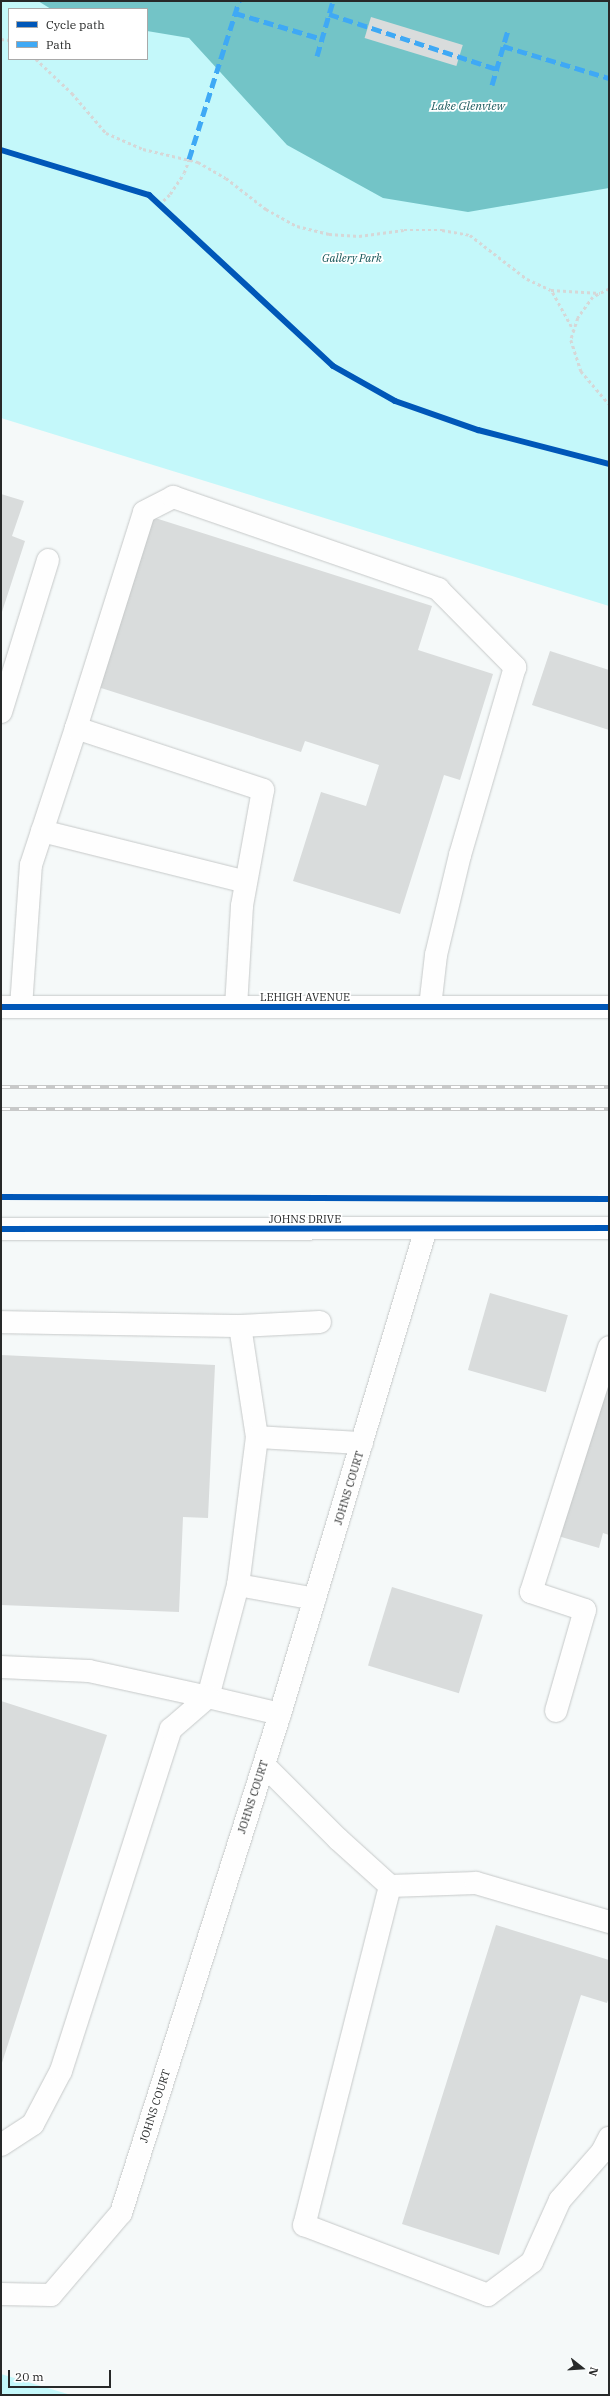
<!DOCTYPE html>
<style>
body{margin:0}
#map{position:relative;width:610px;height:2396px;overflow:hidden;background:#f5f9f9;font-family:"IBM Plex Serif",serif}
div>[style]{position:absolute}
.green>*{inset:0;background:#c4f8fa}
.water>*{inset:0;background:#73c4c7}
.building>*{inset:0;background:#d9dcdc;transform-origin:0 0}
.path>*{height:2.5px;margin-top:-1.25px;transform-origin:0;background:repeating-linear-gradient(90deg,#d6d7d7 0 3px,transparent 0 6px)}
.roads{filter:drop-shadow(0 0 1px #c6c9c9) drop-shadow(0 0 1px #c6c9c9)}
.minor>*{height:22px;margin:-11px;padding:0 11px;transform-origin:11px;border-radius:11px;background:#fefefe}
.rail>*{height:4.5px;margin-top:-2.25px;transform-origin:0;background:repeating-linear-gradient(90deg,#fff 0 9px,#c8c9c9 0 18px);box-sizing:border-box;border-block:1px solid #c8c9c9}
.quiet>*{height:5px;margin-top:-2.5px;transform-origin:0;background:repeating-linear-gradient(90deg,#3fa9f5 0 10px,transparent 0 15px)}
.cycleway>*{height:6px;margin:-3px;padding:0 3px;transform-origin:3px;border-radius:3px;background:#0057b8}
span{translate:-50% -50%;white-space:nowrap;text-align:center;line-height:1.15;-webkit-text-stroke:3.5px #fff;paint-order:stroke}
.park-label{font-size:11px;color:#0f5153;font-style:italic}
.street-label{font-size:11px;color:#272929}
.water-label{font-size:12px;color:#1d5b5e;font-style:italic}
.frame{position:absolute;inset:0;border:2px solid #272929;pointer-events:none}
.legend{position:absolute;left:8px;top:8px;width:140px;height:52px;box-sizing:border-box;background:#fff;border:1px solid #a9a9a9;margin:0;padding:5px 7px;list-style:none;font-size:12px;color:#272929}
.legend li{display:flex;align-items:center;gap:8px;height:20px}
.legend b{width:20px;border:1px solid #a9a9a9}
.north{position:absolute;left:562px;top:2348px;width:40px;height:40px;-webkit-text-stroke:3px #fff;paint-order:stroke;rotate:107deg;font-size:11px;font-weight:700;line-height:16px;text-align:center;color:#272929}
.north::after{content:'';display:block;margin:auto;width:14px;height:18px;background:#272929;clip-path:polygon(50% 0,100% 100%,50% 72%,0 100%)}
.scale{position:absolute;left:8px;top:2370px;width:103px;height:18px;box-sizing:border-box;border:2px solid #272929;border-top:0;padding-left:5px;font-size:12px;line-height:14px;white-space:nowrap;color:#272929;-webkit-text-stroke:3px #fff;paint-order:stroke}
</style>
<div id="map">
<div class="green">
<div style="clip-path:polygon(evenodd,1px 1px,609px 1px,609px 606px,1px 418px,1px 1px,9px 9px,147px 9px,147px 59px,9px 59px,9px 9px)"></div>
<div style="clip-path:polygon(1px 2374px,71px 2395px,1px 2395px)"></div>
</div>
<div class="water">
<div style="clip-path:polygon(38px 1px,609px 1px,609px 188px,468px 212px,383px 198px,287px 145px,189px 38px,147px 31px,147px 9px,51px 9px)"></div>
</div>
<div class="building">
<div style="left:371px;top:17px;width:96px;height:22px;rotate:17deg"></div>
<div style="clip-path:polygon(1px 494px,24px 501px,12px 536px,25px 541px,1px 615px)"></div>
<div style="clip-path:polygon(152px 517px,432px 606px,418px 650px,493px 674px,460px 780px,444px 775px,400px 914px,293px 881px,321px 792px,366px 806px,379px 765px,305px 741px,301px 752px,98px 687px)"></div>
<div style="clip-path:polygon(550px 651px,609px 670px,609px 730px,532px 705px)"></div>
<div style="left:490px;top:1293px;width:81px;height:80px;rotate:16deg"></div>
<div style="clip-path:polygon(1px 1355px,215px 1365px,208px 1518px,183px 1517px,179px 1612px,1px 1605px)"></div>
<div style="clip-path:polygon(609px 1372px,609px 1535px,603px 1533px,599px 1548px,558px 1536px)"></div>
<div style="left:392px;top:1587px;width:95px;height:82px;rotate:17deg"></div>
<div style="clip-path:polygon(1px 1701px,107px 1735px,1px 2066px)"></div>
<div style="clip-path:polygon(496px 1925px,609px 1960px,609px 1997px,607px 2003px,581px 1995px,499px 2255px,402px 2224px)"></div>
</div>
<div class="path">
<div style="left:1px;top:39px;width:8px;rotate:7deg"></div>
<div style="left:36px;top:59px;width:50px;rotate:43.4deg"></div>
<div style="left:72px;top:93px;width:52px;rotate:49.6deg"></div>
<div style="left:106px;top:133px;width:40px;rotate:23.4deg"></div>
<div style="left:143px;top:149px;width:57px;rotate:13.3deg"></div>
<div style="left:198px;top:162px;width:32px;rotate:30deg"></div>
<div style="left:226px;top:178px;width:51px;rotate:37.8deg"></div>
<div style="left:266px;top:209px;width:35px;rotate:29deg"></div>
<div style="left:297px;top:226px;width:33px;rotate:14deg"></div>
<div style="left:329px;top:234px;width:30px;rotate:4deg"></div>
<div style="left:359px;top:236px;width:45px;rotate:-7.6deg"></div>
<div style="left:404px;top:230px;width:38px"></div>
<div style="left:442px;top:230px;width:28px;rotate:10deg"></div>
<div style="left:470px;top:235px;width:72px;rotate:37.7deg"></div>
<div style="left:527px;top:279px;width:26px;rotate:25deg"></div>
<div style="left:159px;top:205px;width:16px;rotate:-45deg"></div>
<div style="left:170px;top:194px;width:25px;rotate:-56deg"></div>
<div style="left:184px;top:173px;width:15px;rotate:-70deg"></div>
<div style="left:609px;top:289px;width:18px;rotate:153deg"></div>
<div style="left:593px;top:297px;width:26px;rotate:126deg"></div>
<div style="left:578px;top:318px;width:23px;rotate:108deg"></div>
<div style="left:571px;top:340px;width:33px;rotate:72deg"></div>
<div style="left:581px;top:371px;width:43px;rotate:49.7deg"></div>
<div style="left:574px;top:332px;width:48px;rotate:-118.7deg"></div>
<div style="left:551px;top:290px;width:49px;rotate:3.5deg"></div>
</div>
<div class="roads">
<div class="minor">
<div style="left:1px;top:712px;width:159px;rotate:-72.8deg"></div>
<div style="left:76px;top:728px;width:226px;rotate:-72.5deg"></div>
<div style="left:144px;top:512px;width:33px;rotate:-27deg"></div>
<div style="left:173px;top:497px;width:281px;rotate:19.1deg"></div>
<div style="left:438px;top:589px;width:110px;rotate:45.4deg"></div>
<div style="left:515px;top:667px;width:196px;rotate:106.3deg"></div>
<div style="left:460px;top:855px;width:103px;rotate:103.5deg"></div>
<div style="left:436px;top:955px;width:52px;rotate:96.6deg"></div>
<div style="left:42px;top:831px;width:210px;rotate:14deg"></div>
<div style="left:1px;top:1007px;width:608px"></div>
<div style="left:21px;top:1007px;width:142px;rotate:-86deg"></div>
<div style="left:31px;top:865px;width:144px;rotate:-71.8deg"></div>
<div style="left:76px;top:728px;width:197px;rotate:18.3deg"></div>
<div style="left:263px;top:790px;width:118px;rotate:100.3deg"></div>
<div style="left:242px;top:906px;width:101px;rotate:93.4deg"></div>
<div style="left:1px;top:1229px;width:608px;rotate:-0.09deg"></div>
<div style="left:1px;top:1322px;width:239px;rotate:1deg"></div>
<div style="left:240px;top:1326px;width:112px;rotate:81.3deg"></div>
<div style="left:257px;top:1437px;width:105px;rotate:3.3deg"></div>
<div style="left:240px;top:1326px;width:80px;rotate:-2.9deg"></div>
<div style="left:257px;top:1437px;width:149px;rotate:97.3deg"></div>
<div style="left:238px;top:1585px;width:78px;rotate:10.3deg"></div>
<div style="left:238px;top:1585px;width:116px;rotate:105deg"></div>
<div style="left:208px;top:1697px;width:74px;rotate:13.3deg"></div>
<div style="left:1px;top:1667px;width:88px;rotate:2.6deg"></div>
<div style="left:89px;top:1671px;width:122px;rotate:12.3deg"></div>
<div style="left:556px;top:1711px;width:105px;rotate:-74deg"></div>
<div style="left:585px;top:1610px;width:57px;rotate:-161.6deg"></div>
<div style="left:531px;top:1592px;width:257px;rotate:-72.3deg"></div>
<div style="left:264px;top:1765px;width:105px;rotate:45deg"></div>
<div style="left:338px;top:1839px;width:70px;rotate:42.1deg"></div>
<div style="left:390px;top:1886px;width:86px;rotate:-2deg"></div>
<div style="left:476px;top:1883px;width:139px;rotate:16.3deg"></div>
<div style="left:390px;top:1886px;width:350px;rotate:104.2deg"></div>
<div style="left:304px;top:2225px;width:197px;rotate:20.8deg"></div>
<div style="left:488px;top:2295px;width:55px;rotate:-36.9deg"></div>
<div style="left:532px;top:2262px;width:68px;rotate:-65.7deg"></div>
<div style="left:560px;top:2200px;width:64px;rotate:-48.8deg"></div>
<div style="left:602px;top:2152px;width:16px;rotate:-63deg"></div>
<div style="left:1px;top:2145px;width:38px;rotate:-33deg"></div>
<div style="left:33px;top:2124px;width:60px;rotate:-62.2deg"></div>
<div style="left:61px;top:2071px;width:359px;rotate:-72.2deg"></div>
<div style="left:171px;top:1729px;width:49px;rotate:-40.9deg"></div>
<div style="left:1px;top:2294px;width:50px;rotate:1.1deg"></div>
<div style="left:51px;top:2295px;width:108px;rotate:-49.5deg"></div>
<div style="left:121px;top:2213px;width:524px;rotate:-72.33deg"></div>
<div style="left:280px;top:1714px;width:506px;rotate:-73.25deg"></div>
</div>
</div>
<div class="rail">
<div style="left:1px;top:1087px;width:608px"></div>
<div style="left:1px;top:1109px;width:608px"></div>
</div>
<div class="quiet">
<div style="left:235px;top:13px;width:91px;rotate:16.6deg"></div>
<div style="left:329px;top:14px;width:176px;rotate:18.2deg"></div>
<div style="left:503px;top:46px;width:111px;rotate:16.8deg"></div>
<div style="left:317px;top:56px;width:57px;rotate:-73.8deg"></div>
<div style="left:492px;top:85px;width:57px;rotate:-73.8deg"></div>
<div style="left:189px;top:159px;width:166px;rotate:-72.4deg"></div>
</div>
<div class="cycleway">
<div style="left:1px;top:150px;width:155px;rotate:16.9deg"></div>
<div style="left:149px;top:195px;width:251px;rotate:42.9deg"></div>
<div style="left:333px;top:366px;width:71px;rotate:29.4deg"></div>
<div style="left:395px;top:401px;width:88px;rotate:19.3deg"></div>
<div style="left:478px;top:430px;width:135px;rotate:14.5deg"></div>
<div style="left:1px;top:1007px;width:608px"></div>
<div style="left:1px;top:1197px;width:608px;rotate:0.19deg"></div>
<div style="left:1px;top:1229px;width:608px;rotate:-0.09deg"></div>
</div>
<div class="park-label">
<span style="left:352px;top:258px">Gallery Park</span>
</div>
<div class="street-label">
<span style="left:305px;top:997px">LEHIGH AVENUE</span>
<span style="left:305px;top:1219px">JOHNS DRIVE</span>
<span style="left:349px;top:1488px;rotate:-73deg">JOHNS COURT</span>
<span style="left:253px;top:1797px;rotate:-72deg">JOHNS COURT</span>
<span style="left:155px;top:2106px;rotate:-72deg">JOHNS COURT</span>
</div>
<div class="water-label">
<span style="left:468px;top:106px">Lake Glenview</span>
</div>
<div class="frame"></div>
<ul class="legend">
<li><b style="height:5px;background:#0057b8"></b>Cycle path</li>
<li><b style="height:5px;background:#3fa9f5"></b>Path</li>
</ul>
<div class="north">N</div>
<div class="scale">20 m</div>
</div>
